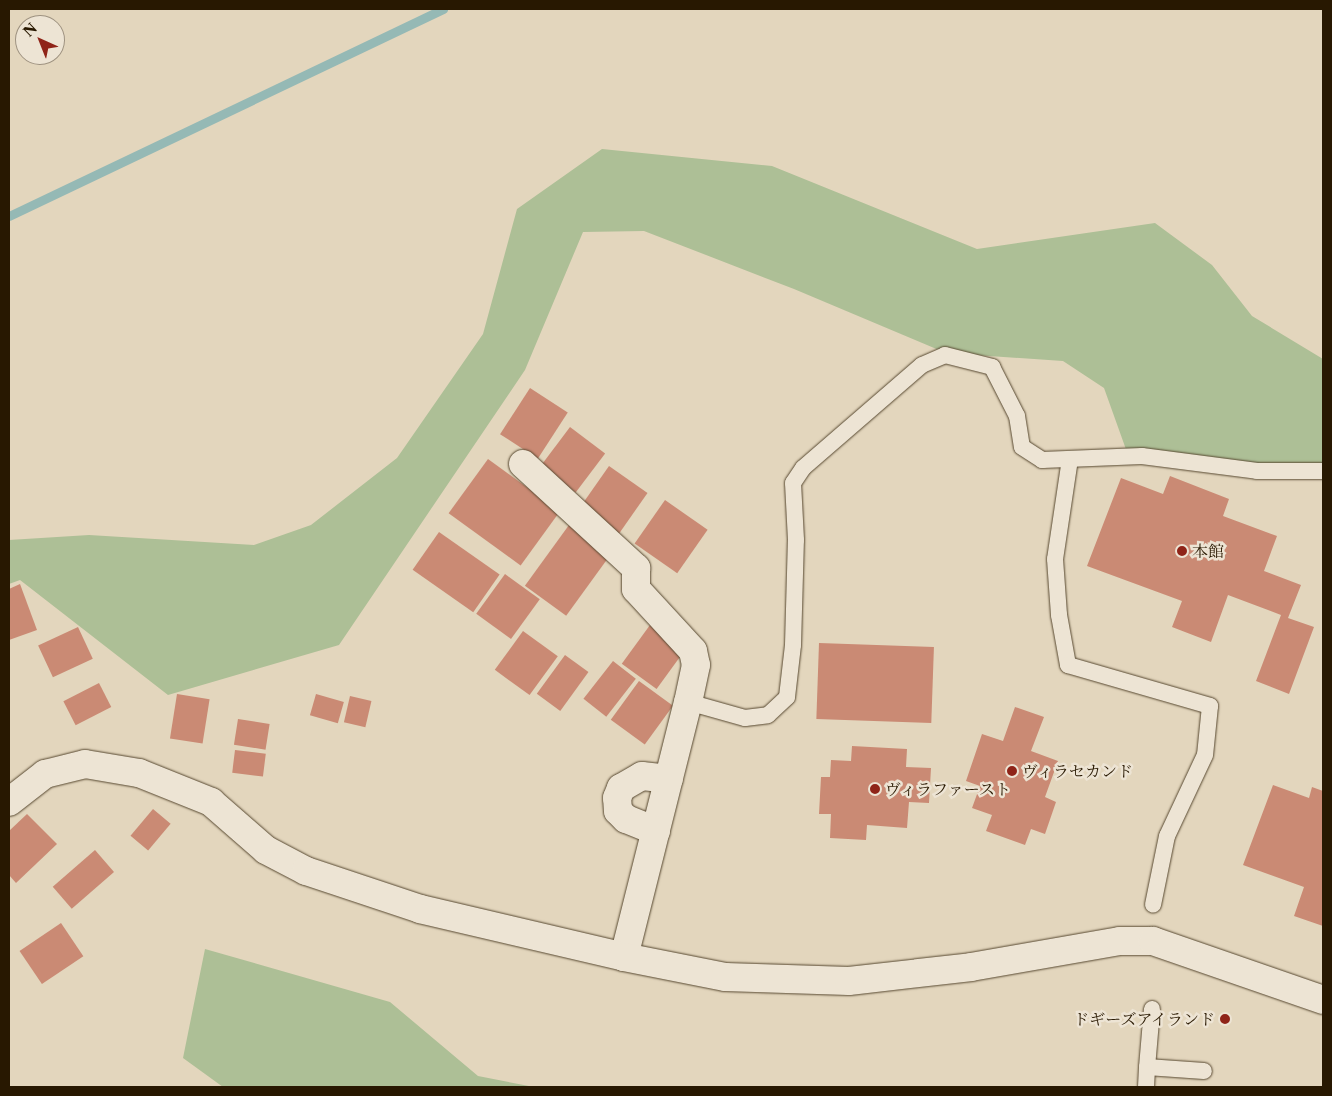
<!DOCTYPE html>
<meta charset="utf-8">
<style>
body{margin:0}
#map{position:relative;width:1332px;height:1096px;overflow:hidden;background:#e3d6bd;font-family:"Libre Caslon Text","Noto Serif JP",serif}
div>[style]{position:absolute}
.green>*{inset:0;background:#adbf96}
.stream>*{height:9px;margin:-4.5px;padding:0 4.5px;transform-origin:4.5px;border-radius:4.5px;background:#95b9b5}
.building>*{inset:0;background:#ca8a74;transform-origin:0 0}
.roads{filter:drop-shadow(0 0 1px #574830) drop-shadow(0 0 1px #574830)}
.service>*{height:16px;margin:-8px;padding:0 8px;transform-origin:8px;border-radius:8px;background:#ede4d4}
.minor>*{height:28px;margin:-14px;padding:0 14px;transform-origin:14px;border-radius:14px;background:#ede4d4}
.dots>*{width:14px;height:14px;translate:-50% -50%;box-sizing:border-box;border:2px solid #ede4d4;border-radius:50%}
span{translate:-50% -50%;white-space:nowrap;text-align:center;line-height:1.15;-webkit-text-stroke:5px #ede4d4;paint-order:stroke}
.poi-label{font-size:16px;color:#281801}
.left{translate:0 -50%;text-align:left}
.right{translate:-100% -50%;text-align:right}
.frame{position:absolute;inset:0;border:10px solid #281801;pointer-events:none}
.north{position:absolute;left:15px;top:15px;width:50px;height:50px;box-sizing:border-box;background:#ede4d4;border:1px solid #9e9280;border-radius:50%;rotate:316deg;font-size:14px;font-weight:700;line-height:20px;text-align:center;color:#281801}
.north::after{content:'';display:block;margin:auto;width:18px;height:22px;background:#8f2418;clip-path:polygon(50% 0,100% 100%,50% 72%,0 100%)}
</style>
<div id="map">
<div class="green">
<div style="clip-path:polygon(602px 149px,772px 166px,977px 249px,1155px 223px,1212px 265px,1252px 316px,1323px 359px,1323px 471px,1128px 455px,1104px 388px,1063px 361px,946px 353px,794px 289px,644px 231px,583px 232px,525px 370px,339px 645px,168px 695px,20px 580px,9px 584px,9px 540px,89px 535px,254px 545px,311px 525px,397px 458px,483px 334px,517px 209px)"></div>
<div style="clip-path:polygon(205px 949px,390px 1002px,478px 1076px,534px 1087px,223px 1087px,183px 1058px)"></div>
</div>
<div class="stream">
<div style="left:9px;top:216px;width:481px;rotate:-25.5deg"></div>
</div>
<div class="building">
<div style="left:530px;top:388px;width:45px;height:55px;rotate:33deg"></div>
<div style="left:570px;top:427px;width:44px;height:49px;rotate:37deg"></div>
<div style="left:488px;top:459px;width:89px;height:67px;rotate:36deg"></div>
<div style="left:609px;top:466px;width:47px;height:51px;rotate:35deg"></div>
<div style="clip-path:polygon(1170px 476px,1229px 499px,1223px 516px,1277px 536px,1264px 571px,1301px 585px,1288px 618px,1314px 627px,1289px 694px,1256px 681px,1281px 615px,1228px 595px,1211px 642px,1172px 627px,1182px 601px,1087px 566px,1121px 478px,1163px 494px)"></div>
<div style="left:665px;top:500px;width:52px;height:53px;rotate:35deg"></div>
<div style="left:569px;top:525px;width:51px;height:75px;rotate:36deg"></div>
<div style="left:439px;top:532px;width:74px;height:46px;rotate:35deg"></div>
<div style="left:505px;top:574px;width:43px;height:49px;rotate:36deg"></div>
<div style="clip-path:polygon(20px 584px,37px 630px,9px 640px,9px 589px)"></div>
<div style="left:650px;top:625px;width:43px;height:48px;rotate:36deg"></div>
<div style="left:78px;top:627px;width:35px;height:44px;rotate:65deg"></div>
<div style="left:523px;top:631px;width:43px;height:48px;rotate:36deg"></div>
<div style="left:819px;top:643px;width:115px;height:76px;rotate:2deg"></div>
<div style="left:565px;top:655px;width:29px;height:48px;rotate:36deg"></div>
<div style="left:613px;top:661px;width:29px;height:48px;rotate:38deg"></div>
<div style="left:639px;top:681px;width:42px;height:48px;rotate:36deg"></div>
<div style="left:99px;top:683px;width:27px;height:40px;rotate:63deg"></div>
<div style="left:177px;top:694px;width:33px;height:45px;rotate:9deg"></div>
<div style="left:316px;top:694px;width:29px;height:22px;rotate:16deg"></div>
<div style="left:350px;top:696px;width:22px;height:27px;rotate:13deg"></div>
<div style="clip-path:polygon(1015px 707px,1044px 717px,1031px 751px,1058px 761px,1045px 797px,1056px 802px,1045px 834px,1031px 829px,1025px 845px,986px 831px,992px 815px,972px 808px,980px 786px,966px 781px,982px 734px,1003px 741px)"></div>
<div style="left:238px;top:719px;width:32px;height:26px;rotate:9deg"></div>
<div style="clip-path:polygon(852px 746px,907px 749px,906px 767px,931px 768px,929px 803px,909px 802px,907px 828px,867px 825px,866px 840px,830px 838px,831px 814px,819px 814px,821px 777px,830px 777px,831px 760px,851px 761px)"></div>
<div style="left:235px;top:750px;width:31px;height:23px;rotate:7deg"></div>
<div style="clip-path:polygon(1273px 785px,1309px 798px,1312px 787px,1323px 791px,1323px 926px,1294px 916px,1304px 887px,1243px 865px)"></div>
<div style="left:153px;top:809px;width:23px;height:35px;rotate:40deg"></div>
<div style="clip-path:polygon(27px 814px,57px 844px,16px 883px,9px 875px,9px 831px)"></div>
<div style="left:95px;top:850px;width:29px;height:56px;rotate:49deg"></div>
<div style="left:61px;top:923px;width:40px;height:50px;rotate:56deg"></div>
</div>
<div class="roads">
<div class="service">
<div style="left:1070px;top:459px;width:101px;rotate:98.5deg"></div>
<div style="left:1055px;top:559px;width:56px;rotate:85.9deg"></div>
<div style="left:1059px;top:615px;width:51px;rotate:79.8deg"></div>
<div style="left:1068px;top:665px;width:148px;rotate:16.1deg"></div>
<div style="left:1210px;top:706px;width:49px;rotate:95.8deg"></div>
<div style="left:1205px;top:755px;width:89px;rotate:115.1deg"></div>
<div style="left:1167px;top:836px;width:70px;rotate:101.5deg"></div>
<div style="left:688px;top:702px;width:59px;rotate:15.7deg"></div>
<div style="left:745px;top:718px;width:23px;rotate:-7deg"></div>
<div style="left:768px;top:715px;width:26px;rotate:-43deg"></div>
<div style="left:787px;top:697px;width:52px;rotate:-83.4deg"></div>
<div style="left:793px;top:645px;width:105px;rotate:-88.4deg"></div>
<div style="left:796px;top:540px;width:57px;rotate:-93deg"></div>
<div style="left:793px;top:483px;width:18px;rotate:-56deg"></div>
<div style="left:803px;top:468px;width:157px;rotate:-40.9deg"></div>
<div style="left:922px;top:365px;width:25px;rotate:-23deg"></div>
<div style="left:945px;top:355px;width:49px;rotate:14.3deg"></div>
<div style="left:992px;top:367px;width:55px;rotate:63deg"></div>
<div style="left:1017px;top:416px;width:31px;rotate:81deg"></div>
<div style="left:1022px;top:447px;width:24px;rotate:33deg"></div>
<div style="left:1042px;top:460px;width:100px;rotate:-2.3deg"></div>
<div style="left:1142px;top:456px;width:116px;rotate:7.4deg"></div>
<div style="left:1257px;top:471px;width:66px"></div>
<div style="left:1152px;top:1009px;width:58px;rotate:94.9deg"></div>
<div style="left:1147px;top:1067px;width:57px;rotate:4deg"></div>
<div style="left:1146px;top:1087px;width:20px;rotate:-87deg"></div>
</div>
<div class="minor">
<div style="left:523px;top:464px;width:154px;rotate:42.6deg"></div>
<div style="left:636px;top:568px;width:21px;rotate:90deg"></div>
<div style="left:636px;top:589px;width:84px;rotate:47.4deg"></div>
<div style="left:693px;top:651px;width:14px;rotate:78deg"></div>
<div style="left:696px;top:665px;width:38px;rotate:102deg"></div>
<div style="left:688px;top:702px;width:263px;rotate:104.1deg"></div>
<div style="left:9px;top:802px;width:46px;rotate:-37.9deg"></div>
<div style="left:45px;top:774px;width:41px;rotate:-14deg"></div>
<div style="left:85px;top:764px;width:55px;rotate:9.5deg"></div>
<div style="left:139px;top:773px;width:78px;rotate:21.9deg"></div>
<div style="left:211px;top:802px;width:73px;rotate:41.1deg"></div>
<div style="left:266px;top:850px;width:45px;rotate:27.7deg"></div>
<div style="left:306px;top:871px;width:120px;rotate:18.4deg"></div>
<div style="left:420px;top:909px;width:210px;rotate:13.2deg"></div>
<div style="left:624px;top:957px;width:103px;rotate:11.2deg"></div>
<div style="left:725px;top:977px;width:124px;rotate:1.8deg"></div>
<div style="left:849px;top:981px;width:123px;rotate:-6.5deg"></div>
<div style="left:971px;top:967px;width:151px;rotate:-9.9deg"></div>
<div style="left:1120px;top:941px;width:33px"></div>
<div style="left:1153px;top:941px;width:180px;rotate:19.1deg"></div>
<div style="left:656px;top:831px;width:32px;rotate:-158deg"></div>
<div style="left:626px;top:819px;width:11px;rotate:-135deg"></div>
<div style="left:618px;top:811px;width:13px;rotate:-94deg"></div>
<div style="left:617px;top:798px;width:11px;rotate:-68deg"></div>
<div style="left:621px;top:788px;width:24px;rotate:-30deg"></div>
<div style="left:642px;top:776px;width:27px;rotate:6deg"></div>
</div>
</div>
<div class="dots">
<div style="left:1182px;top:551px;background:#8f2418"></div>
<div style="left:1012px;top:771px;background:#8f2418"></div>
<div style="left:875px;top:789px;background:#8f2418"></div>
<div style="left:1225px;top:1019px;background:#8f2418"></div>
</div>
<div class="poi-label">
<span class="left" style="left:1192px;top:551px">本館</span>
<span class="left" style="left:1022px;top:771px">ヴィラセカンド</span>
<span class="left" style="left:885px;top:789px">ヴィラファースト</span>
<span class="right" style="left:1215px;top:1019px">ドギーズアイランド</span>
</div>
<div class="frame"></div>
<div class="north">N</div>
</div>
